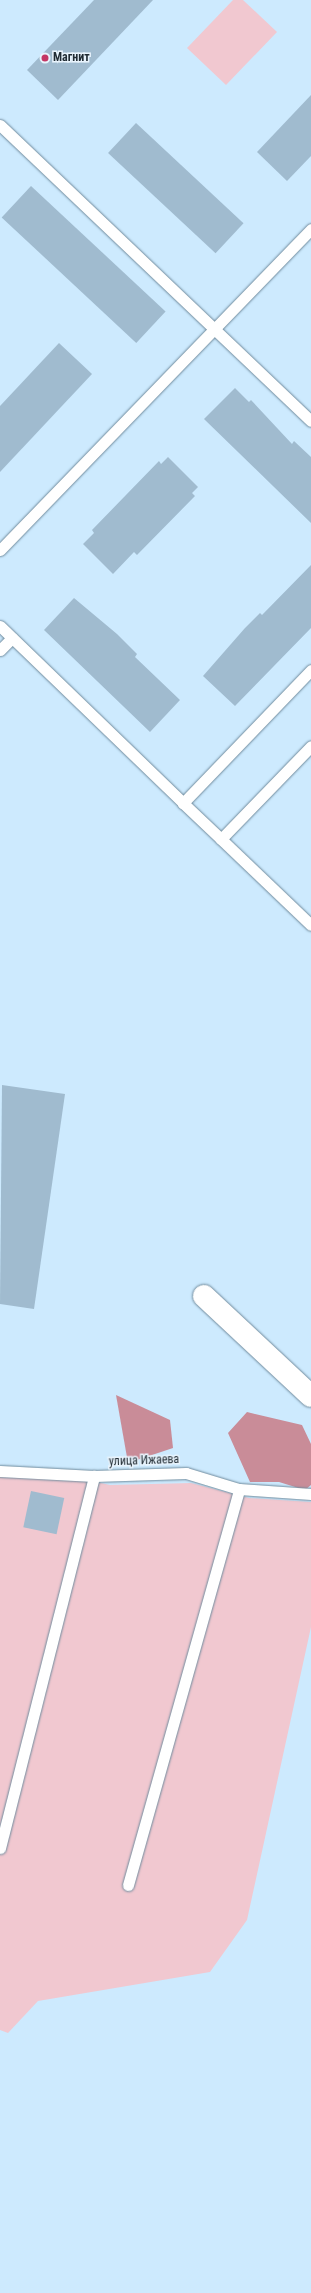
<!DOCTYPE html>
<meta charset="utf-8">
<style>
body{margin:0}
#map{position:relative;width:311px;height:2293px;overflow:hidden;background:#cdeafe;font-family:"Roboto Condensed",sans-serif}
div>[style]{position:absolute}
.green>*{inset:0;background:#f1c8d0}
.forest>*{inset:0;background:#c98c98}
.building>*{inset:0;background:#a0bbcf;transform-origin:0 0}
.roads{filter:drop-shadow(0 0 1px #708b9d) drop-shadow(0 0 1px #708b9d)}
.service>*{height:11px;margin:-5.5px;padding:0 5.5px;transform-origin:5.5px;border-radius:5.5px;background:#fff}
.minor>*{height:22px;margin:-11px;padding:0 11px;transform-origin:11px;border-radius:11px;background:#fff}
.dots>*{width:11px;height:11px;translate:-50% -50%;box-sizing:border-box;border:2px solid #e9f4fd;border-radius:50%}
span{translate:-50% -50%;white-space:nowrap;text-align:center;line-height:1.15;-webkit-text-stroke:3px #e9f4fd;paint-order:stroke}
.poi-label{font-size:12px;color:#212c34;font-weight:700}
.left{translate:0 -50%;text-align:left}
.street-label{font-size:12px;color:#212c34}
</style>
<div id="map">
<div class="green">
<div style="clip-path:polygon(233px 0,243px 0,277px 32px,226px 85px,187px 48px)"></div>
<div style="clip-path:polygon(0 1474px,74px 1477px,110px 1485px,191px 1483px,249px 1498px,311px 1502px,311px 1627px,247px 1920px,210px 1972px,38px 2001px,8px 2033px,0 2030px)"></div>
</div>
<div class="forest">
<div style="clip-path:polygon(116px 1395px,170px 1420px,173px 1448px,128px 1463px)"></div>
<div style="clip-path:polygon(247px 1412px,302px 1425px,311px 1444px,311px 1485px,305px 1490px,279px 1482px,250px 1482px,228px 1433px)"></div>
</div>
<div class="building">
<div style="clip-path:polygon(94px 0,153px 0,58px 100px,27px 70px)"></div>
<div style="clip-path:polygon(311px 95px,311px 156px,287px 181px,257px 152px)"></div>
<div style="left:136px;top:123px;width:147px;height:41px;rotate:43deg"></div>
<div style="left:31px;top:186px;width:184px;height:43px;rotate:43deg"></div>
<div style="clip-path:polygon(59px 343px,92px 374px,0 472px,0 406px)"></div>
<div style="clip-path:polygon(235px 388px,249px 402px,251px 400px,292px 444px,294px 441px,311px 457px,311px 523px,204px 419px)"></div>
<div style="clip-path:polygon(168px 457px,198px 487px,192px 493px,195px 496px,137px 555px,134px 552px,113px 574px,83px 544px,94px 533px,92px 530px,159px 461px,161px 464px)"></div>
<div style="clip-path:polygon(311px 565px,311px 628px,235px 706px,203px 676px,245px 628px,260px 613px,262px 615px)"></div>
<div style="clip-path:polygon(74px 598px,117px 634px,137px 654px,135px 657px,180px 700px,150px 732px,44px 630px)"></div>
<div style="clip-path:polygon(2px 1085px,65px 1094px,34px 1309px,0 1304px)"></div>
<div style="left:31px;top:1491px;width:34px;height:37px;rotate:12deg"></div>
</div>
<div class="roads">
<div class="service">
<div style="left:0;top:125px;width:429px;rotate:43.6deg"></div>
<div style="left:0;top:550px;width:447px;rotate:-45.9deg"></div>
<div style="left:0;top:626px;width:255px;rotate:44deg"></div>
<div style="left:0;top:650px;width:17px;rotate:-45deg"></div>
<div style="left:311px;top:670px;width:185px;rotate:133.9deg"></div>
<div style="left:183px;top:803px;width:52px;rotate:43.5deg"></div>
<div style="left:221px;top:839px;width:129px;rotate:-45.9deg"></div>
<div style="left:221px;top:839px;width:124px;rotate:43.7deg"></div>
<div style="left:0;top:1471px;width:94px;rotate:3deg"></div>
<div style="left:94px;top:1476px;width:92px;rotate:-1.9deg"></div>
<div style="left:186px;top:1473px;width:55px;rotate:16.8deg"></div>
<div style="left:239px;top:1489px;width:72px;rotate:4deg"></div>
<div style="left:0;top:1848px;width:384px;rotate:-75.8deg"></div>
<div style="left:128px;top:1885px;width:411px;rotate:-74.3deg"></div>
</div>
<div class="minor">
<div style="left:204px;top:1296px;width:146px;rotate:43.1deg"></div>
</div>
</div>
<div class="dots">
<div style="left:45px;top:58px;background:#c43664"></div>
</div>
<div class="poi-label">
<span class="left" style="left:53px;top:58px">Магнит</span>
</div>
<div class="street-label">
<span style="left:144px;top:1461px;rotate:-2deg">улица Ижаева</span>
</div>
</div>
